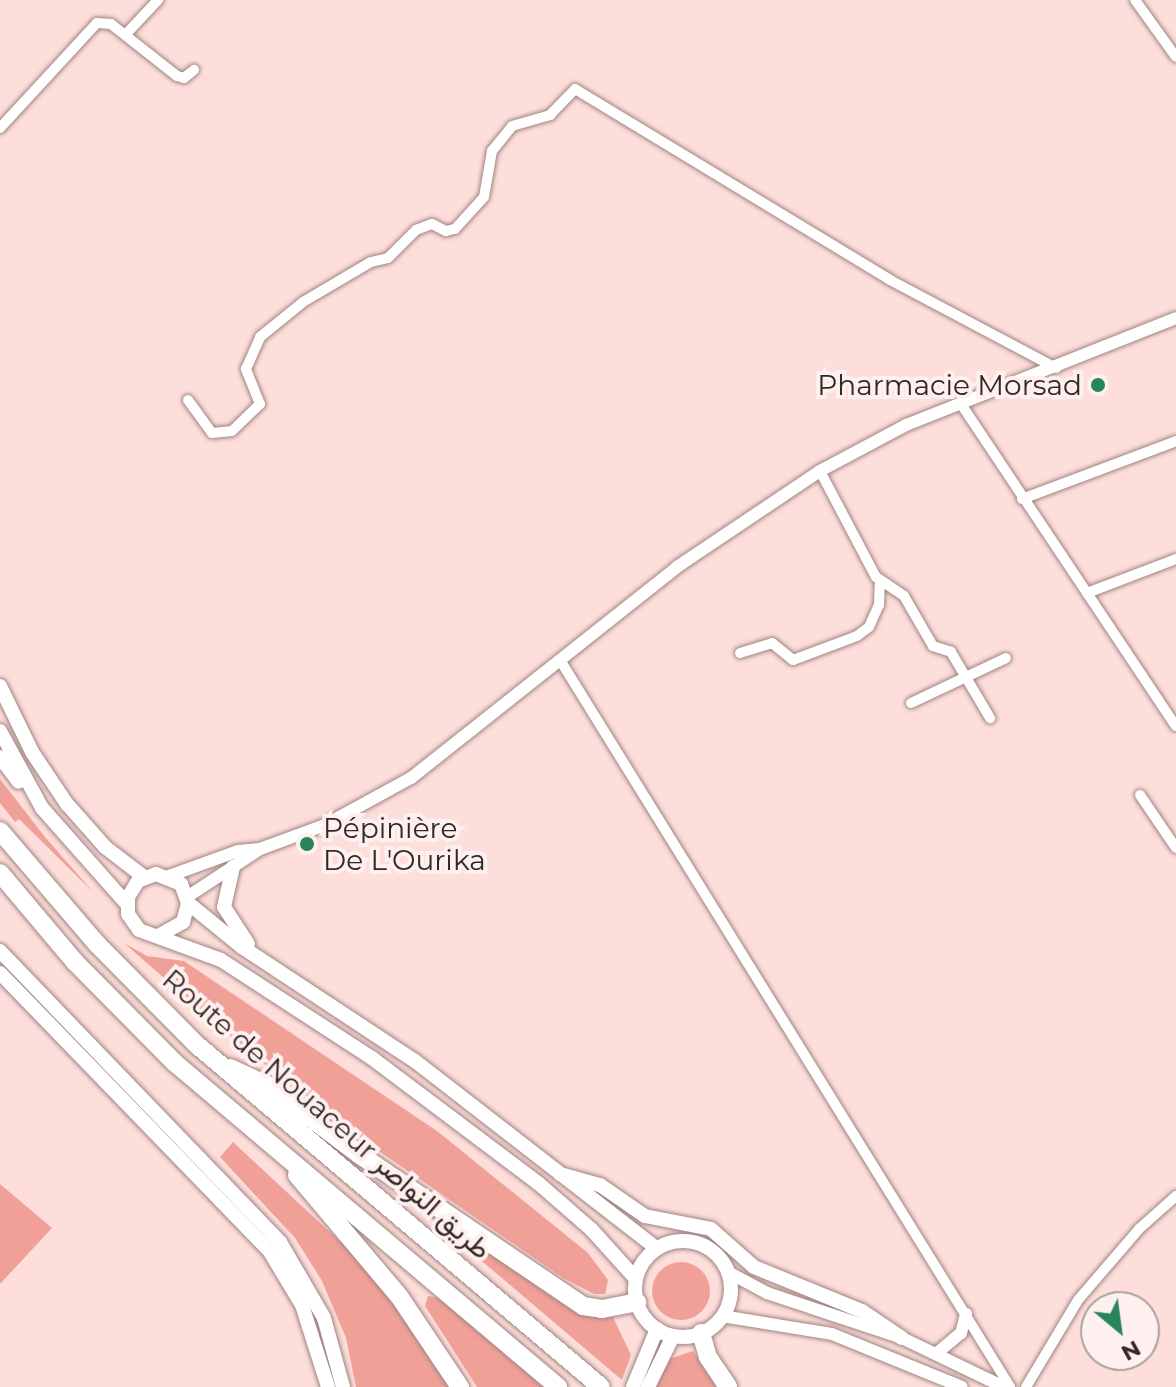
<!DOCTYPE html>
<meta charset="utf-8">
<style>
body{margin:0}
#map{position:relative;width:1176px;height:1387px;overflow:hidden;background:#fddeda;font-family:Montserrat,Vazirmatn,sans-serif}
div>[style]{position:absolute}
.green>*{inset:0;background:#f1a098}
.round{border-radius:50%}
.roads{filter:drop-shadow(0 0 2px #a08481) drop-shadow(0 0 2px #a08481)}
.minor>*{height:10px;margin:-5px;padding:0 5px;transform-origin:5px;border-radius:5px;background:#fff}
.tertiary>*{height:12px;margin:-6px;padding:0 6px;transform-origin:6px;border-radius:6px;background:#fff}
.secondary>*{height:14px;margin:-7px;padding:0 7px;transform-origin:7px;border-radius:7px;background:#fff}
.secondary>.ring{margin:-7px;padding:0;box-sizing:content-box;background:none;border:14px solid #fff;border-radius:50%}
.trunk>*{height:18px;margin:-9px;padding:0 9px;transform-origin:9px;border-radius:9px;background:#fff}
.dots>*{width:22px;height:22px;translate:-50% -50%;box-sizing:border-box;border:4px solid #fdf0ef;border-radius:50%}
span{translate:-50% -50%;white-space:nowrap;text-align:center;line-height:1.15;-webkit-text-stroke:8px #fdf0ef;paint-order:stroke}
.poi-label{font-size:28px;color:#332827}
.right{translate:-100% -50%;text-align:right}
.left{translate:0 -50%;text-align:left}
.street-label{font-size:28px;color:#332827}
.north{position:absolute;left:1080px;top:1291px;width:80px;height:80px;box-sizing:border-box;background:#fdf0ef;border:2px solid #aca09f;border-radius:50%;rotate:151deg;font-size:22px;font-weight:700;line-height:32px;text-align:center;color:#332827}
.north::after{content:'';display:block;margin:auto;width:28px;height:36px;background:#28855b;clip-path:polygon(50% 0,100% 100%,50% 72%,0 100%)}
</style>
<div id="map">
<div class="green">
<div style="clip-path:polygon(0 779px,45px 837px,94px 893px,19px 819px,15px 822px,0 803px)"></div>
<div style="clip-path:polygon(124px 943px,147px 956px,184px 961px,437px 1131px,588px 1253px,608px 1280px,605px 1294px,594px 1294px,565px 1279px,376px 1149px,250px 1053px)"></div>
<div style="clip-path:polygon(233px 1142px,376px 1275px,455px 1387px,356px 1387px,346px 1338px,322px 1281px,295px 1238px,220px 1157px)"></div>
<div style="clip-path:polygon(0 1184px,52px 1228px,0 1284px)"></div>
<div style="clip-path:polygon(404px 1195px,599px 1318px,613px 1317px,631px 1355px,622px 1380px)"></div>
<div class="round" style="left:652px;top:1262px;width:58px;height:58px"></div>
<div style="clip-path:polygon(428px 1296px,438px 1298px,544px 1387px,477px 1387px,425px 1306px)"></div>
<div style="clip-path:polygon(693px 1351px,716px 1387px,653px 1387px,669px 1359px)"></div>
</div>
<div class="roads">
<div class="minor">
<div style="left:1135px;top:0;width:70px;rotate:54.3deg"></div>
<div style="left:126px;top:34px;width:47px;rotate:-46.7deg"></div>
<div style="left:0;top:128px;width:143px;rotate:-47.3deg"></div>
<div style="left:97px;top:23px;width:14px;rotate:4deg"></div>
<div style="left:111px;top:24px;width:84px;rotate:38.2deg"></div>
<div style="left:177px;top:76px;width:7px;rotate:16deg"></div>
<div style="left:184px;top:78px;width:13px;rotate:-39deg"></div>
<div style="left:188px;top:400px;width:41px;rotate:54deg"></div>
<div style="left:212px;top:433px;width:20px;rotate:-6deg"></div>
<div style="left:232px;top:431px;width:39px;rotate:-44deg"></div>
<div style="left:260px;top:404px;width:38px;rotate:-112deg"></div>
<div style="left:246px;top:369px;width:35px;rotate:-66deg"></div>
<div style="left:260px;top:337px;width:55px;rotate:-39.1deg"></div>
<div style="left:303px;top:302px;width:79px;rotate:-30.5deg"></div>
<div style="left:371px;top:262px;width:17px;rotate:-13deg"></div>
<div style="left:388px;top:258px;width:40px;rotate:-45deg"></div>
<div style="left:416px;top:230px;width:17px;rotate:-21deg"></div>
<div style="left:432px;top:224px;width:16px;rotate:27deg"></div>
<div style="left:446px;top:231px;width:9px;rotate:-13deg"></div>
<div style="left:455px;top:229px;width:43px;rotate:-47.8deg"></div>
<div style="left:484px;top:197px;width:47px;rotate:-80.1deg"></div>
<div style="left:492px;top:151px;width:32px;rotate:-51deg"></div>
<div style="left:512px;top:126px;width:40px;rotate:-16deg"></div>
<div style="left:550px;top:115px;width:36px;rotate:-46deg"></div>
<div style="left:575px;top:89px;width:368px;rotate:31.2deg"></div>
<div style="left:890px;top:280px;width:188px;rotate:27.9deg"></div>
<div style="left:961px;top:404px;width:387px;rotate:56.3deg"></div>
<div style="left:820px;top:471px;width:120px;rotate:62.2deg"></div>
<div style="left:876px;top:577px;width:34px;rotate:34deg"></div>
<div style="left:904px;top:596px;width:58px;rotate:59.9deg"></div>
<div style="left:933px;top:646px;width:19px;rotate:18deg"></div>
<div style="left:951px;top:652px;width:77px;rotate:59.4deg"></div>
<div style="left:1022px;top:499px;width:165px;rotate:-20.6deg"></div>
<div style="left:1087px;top:593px;width:95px;rotate:-20.9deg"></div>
<div style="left:740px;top:653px;width:34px;rotate:-17deg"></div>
<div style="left:772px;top:643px;width:27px;rotate:39deg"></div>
<div style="left:793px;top:660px;width:68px;rotate:-20.6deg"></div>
<div style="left:857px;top:636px;width:15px;rotate:-37deg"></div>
<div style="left:869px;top:627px;width:24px;rotate:-66deg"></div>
<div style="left:879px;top:605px;width:24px;rotate:-88deg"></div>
<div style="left:560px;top:660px;width:855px;rotate:58.24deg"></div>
<div style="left:911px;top:703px;width:105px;rotate:-25.3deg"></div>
<div style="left:1140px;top:795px;width:64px;rotate:55.8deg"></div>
<div style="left:1026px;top:1387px;width:101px;rotate:-59.1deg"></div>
<div style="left:1078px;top:1300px;width:94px;rotate:-49.3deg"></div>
<div style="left:1139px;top:1229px;width:50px;rotate:-41.7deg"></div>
</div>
<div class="tertiary">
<div style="left:169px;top:876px;width:73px;rotate:-19.9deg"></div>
<div style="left:238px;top:851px;width:22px;rotate:-5deg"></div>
<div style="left:187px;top:897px;width:87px;rotate:-33.3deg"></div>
<div style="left:260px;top:849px;width:69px;rotate:-20.3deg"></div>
<div style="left:325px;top:825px;width:98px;rotate:-28.7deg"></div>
<div style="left:411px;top:778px;width:340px;rotate:-38.4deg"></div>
<div style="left:677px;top:567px;width:172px;rotate:-33.9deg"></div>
<div style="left:820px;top:471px;width:98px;rotate:-28.1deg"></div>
<div style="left:906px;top:425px;width:290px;rotate:-21.6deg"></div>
<div style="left:728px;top:1272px;width:44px;rotate:28.3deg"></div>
<div style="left:767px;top:1293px;width:142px;rotate:18.4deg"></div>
<div style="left:902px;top:1338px;width:113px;rotate:25.7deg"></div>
<div style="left:722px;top:1316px;width:111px;rotate:9.3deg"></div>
<div style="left:832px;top:1334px;width:140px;rotate:22.2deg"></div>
<div style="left:937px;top:1353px;width:31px;rotate:-40deg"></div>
<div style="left:961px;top:1333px;width:20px;rotate:-75deg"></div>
</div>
<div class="secondary">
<div style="left:0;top:686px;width:73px;rotate:64.1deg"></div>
<div style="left:32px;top:752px;width:63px;rotate:56.1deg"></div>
<div style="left:67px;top:804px;width:57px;rotate:48.5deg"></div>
<div style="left:105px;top:847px;width:49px;rotate:37.6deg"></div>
<div style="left:0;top:731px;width:88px;rotate:61.4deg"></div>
<div style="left:42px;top:808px;width:128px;rotate:48.5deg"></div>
<div style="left:0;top:757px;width:31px;rotate:53deg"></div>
<div style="left:233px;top:867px;width:41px;rotate:102.7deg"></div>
<div style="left:224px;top:907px;width:44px;rotate:57deg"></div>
<div style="left:188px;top:903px;width:70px;rotate:39.2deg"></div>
<div style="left:242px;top:947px;width:207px;rotate:33.4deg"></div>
<div style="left:415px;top:1061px;width:306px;rotate:37.8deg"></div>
<div style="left:158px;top:936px;width:29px;rotate:-29deg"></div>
<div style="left:183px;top:922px;width:20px;rotate:-75deg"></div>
<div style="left:188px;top:903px;width:20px;rotate:-110deg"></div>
<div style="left:181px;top:884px;width:27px;rotate:-158deg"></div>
<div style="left:156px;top:874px;width:19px;rotate:159deg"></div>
<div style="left:138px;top:881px;width:19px;rotate:122deg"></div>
<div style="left:128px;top:897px;width:17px;rotate:90deg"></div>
<div style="left:128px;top:914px;width:19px;rotate:55deg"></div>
<div style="left:139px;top:930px;width:87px;rotate:20.1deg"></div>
<div style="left:221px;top:960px;width:180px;rotate:33deg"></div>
<div style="left:372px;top:1058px;width:208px;rotate:37deg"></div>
<div style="left:538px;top:1183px;width:70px;rotate:41deg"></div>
<div style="left:591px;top:1229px;width:67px;rotate:48deg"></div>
<div style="left:0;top:951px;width:404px;rotate:46.1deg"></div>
<div style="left:280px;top:1242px;width:88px;rotate:59.9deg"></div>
<div style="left:324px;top:1318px;width:72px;rotate:74.6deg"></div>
<div style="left:0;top:973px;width:388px;rotate:45.9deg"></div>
<div style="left:270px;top:1252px;width:62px;rotate:58.9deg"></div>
<div style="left:302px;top:1305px;width:86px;rotate:72.4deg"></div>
<div style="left:560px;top:1174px;width:41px;rotate:15.4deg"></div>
<div style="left:600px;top:1185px;width:55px;rotate:34.6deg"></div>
<div style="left:645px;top:1216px;width:67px;rotate:11.1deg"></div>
<div style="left:711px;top:1229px;width:57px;rotate:41.5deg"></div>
<div style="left:754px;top:1267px;width:117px;rotate:22.2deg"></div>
<div style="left:862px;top:1311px;width:48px;rotate:34deg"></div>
<div class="ring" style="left:635px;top:1241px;width:82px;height:82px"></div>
<div style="left:633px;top:1387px;width:63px;rotate:-67.5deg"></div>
<div style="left:648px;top:1387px;width:57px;rotate:-63.9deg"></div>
</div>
<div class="trunk">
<div style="left:0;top:831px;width:149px;rotate:49.4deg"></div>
<div style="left:97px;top:944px;width:142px;rotate:45.3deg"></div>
<div style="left:197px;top:1045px;width:529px;rotate:40.25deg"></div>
<div style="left:0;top:873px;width:116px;rotate:49.9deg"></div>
<div style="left:75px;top:962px;width:142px;rotate:45.3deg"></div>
<div style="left:175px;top:1063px;width:502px;rotate:40.23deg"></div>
<div style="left:230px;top:1068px;width:41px;rotate:24.7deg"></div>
<div style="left:267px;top:1085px;width:116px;rotate:37deg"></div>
<div style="left:360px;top:1155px;width:269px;rotate:34.1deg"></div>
<div style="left:583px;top:1306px;width:19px;rotate:9deg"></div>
<div style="left:602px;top:1309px;width:36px;rotate:-11deg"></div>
<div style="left:297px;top:1175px;width:158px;rotate:49.9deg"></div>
<div style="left:399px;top:1296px;width:110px;rotate:56.2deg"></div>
<div style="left:701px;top:1333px;width:25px;rotate:74deg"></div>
<div style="left:708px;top:1357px;width:36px;rotate:56deg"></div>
</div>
</div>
<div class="dots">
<div style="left:1098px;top:385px;background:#28855b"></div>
<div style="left:307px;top:844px;background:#28855b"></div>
</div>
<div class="poi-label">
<span class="right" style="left:1082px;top:385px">Pharmacie Morsad</span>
<span class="left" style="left:323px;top:844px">Pépinière<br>De L'Ourika</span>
</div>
<div class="street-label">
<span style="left:327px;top:1114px;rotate:41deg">Route de Nouaceur طريق النواصر</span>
</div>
<div class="north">N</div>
</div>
